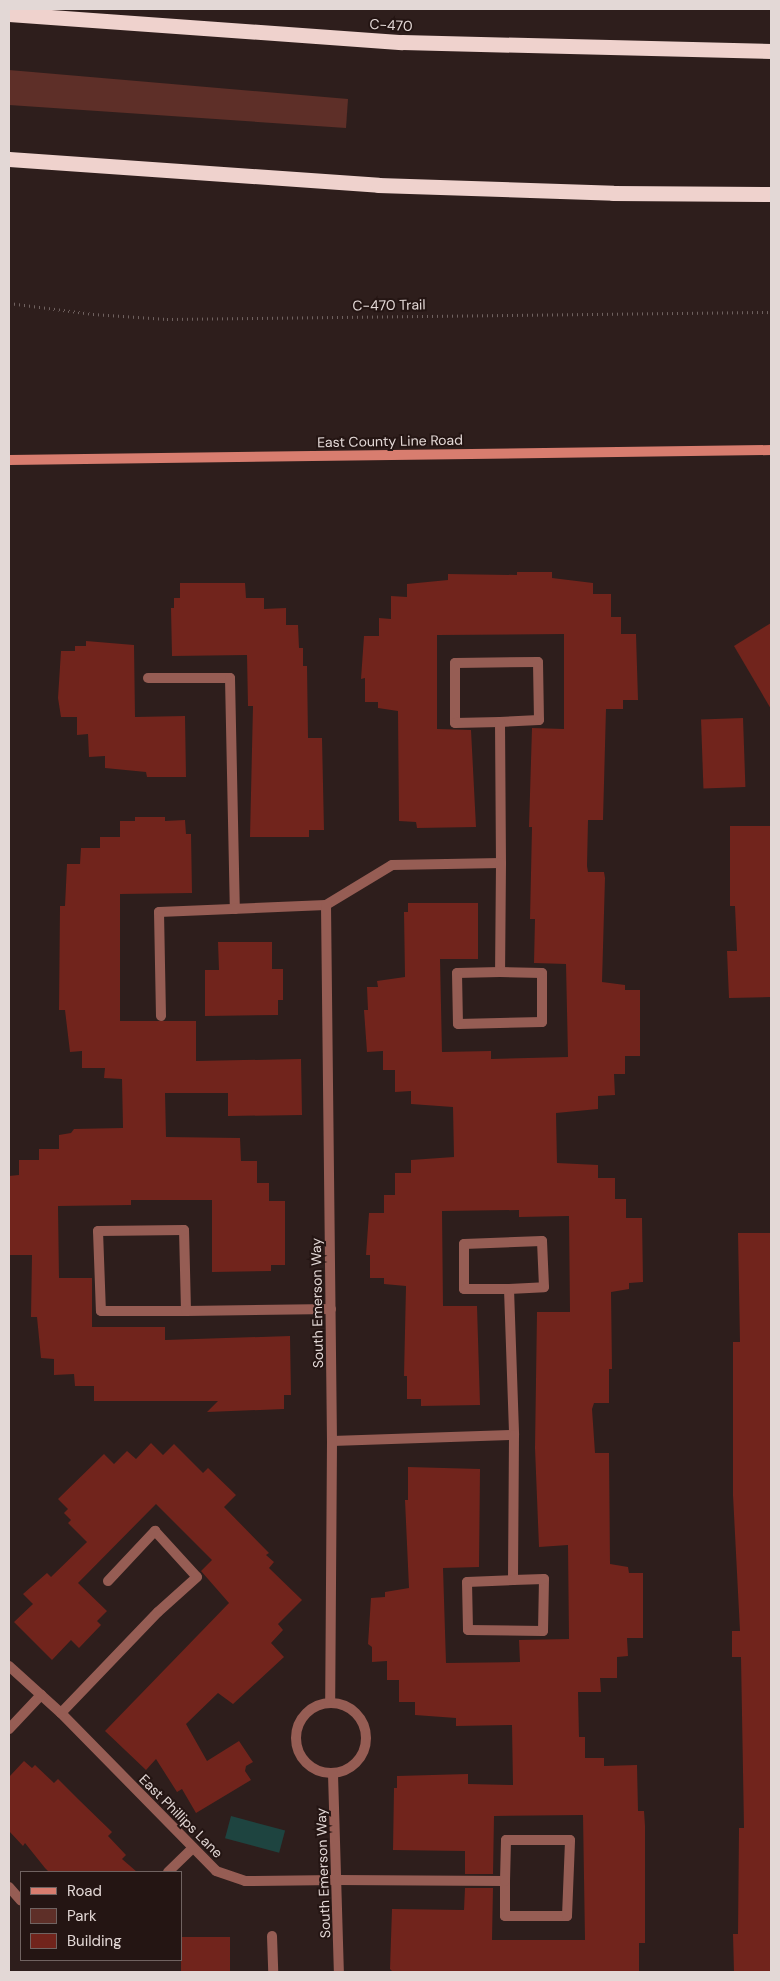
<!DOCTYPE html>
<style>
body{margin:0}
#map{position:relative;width:780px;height:1981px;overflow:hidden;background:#2e1e1c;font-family:"DM Sans",sans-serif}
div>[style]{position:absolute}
.green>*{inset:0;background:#5e2f28}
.water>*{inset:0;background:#1e4440;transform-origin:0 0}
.building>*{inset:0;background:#71241c;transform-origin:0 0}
.path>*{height:3px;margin-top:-1.5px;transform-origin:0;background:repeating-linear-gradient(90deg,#6f615f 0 1px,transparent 0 5px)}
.service>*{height:10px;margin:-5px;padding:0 5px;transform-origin:5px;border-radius:5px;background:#965d54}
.minor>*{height:10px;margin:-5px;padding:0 5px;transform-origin:5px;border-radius:5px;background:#965d54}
.minor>.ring{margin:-5px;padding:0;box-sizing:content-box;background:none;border:10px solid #965d54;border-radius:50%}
.secondary>*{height:10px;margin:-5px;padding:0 5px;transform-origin:5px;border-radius:5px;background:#d87d6f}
.motorway>*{height:15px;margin:-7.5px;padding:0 7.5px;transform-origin:7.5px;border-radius:7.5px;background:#efd2cd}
span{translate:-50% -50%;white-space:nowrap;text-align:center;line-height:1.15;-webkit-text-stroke:4px #241513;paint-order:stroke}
.street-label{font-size:14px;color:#e3d8d6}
.frame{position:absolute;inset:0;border:10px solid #e3d8d6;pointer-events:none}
.legend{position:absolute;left:20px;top:1871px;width:162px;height:90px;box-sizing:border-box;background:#241513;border:1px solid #706361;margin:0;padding:6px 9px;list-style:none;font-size:15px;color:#e3d8d6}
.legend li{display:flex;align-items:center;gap:10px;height:25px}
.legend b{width:25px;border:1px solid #706361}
</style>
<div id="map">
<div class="green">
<div style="clip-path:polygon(9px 70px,348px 99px,346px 128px,9px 105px)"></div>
</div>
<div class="water">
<div style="left:231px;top:1816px;width:56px;height:23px;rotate:15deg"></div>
</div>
<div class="building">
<div style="clip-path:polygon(517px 572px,552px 572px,552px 578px,593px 583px,593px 594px,611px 594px,611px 617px,621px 617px,621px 634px,636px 634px,638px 700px,623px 700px,623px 709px,606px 709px,603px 820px,588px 820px,587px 866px,588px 872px,604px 872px,605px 878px,602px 982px,625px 985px,625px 990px,640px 990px,640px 1056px,625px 1056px,625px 1074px,614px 1074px,615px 1095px,598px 1096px,598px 1109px,556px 1113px,557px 1163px,598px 1165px,598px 1178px,615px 1178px,615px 1199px,626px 1199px,626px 1218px,642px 1218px,643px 1282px,629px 1283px,629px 1289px,611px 1292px,612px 1369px,609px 1369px,609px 1403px,594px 1403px,592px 1409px,595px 1453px,609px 1453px,610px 1564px,628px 1567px,629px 1573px,643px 1573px,643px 1638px,627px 1638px,628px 1656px,617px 1657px,617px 1678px,600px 1678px,601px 1692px,578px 1692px,579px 1737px,585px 1737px,585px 1758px,604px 1758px,604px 1766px,637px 1765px,638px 1811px,644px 1811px,645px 1826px,645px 1943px,639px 1943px,639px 1972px,393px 1972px,390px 1969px,392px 1909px,464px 1910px,465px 1888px,493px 1888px,492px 1940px,585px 1940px,583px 1815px,494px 1816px,493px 1874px,465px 1874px,465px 1851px,393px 1850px,394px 1788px,397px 1788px,397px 1776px,468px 1774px,468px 1784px,513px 1785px,512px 1725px,456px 1726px,456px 1718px,415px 1715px,415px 1702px,399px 1702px,399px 1680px,387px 1680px,387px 1661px,372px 1662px,372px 1647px,368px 1644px,371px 1598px,385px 1597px,385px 1592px,409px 1588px,405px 1500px,408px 1500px,408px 1467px,480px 1469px,479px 1567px,443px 1568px,446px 1663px,520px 1662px,519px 1640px,569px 1639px,568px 1545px,539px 1547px,535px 1448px,537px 1312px,570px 1312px,569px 1216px,519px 1217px,519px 1210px,442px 1211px,443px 1306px,477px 1306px,480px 1405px,421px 1406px,421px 1399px,407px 1399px,407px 1376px,404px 1376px,406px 1286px,384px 1284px,384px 1278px,370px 1278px,370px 1255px,366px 1255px,369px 1213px,384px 1213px,384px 1195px,395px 1195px,395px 1173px,411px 1173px,411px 1160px,454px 1157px,453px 1107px,411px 1104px,411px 1091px,395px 1092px,395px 1070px,383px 1070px,383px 1051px,367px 1052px,364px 1010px,368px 1010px,367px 987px,378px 987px,377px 981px,405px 977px,404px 912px,408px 912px,408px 903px,478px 903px,478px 959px,440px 959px,442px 1052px,491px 1051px,491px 1059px,568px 1057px,566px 964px,534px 963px,535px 919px,530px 919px,532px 827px,529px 827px,532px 728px,564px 729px,564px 634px,437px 635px,437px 729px,471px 730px,476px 827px,417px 828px,416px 822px,399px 821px,398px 711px,378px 708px,378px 702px,365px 702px,365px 678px,361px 679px,364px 636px,379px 636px,379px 618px,391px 619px,391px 596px,407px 597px,407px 584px,448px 580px,448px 574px,517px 575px)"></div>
<div style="clip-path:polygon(180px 583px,245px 583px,246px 598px,264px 598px,264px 609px,286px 608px,286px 625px,298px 625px,299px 648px,303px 648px,303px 666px,307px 666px,308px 738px,322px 738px,324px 830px,309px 830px,309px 837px,250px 837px,253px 706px,248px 706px,247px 655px,172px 656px,171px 608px,174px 608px,174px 598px,180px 598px)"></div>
<div style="clip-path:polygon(771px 623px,771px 709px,734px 646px)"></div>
<div style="clip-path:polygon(86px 641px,134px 645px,135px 717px,185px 716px,186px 777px,147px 777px,146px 772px,105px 768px,105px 756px,89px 757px,88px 734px,77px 735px,77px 717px,61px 717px,58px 698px,61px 651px,75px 651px,75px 646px,86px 646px)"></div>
<div style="left:743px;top:718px;width:69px;height:42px;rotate:88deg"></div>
<div style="clip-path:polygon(135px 817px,165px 817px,165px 821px,185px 820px,186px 834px,191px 834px,192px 893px,120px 894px,120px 1021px,196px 1021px,196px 1061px,301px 1059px,302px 1115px,228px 1116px,228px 1093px,165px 1093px,166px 1137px,240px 1138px,241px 1161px,257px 1161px,257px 1183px,269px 1183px,269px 1201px,285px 1201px,285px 1265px,271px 1265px,271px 1271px,212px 1272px,212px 1200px,131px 1200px,131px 1205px,58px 1206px,59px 1278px,92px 1278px,92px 1327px,165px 1327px,165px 1340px,290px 1336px,291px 1395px,284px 1395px,284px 1409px,207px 1412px,218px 1401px,94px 1401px,94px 1386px,75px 1386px,74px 1374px,54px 1375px,54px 1359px,41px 1358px,37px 1317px,31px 1317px,32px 1255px,9px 1255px,9px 1176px,19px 1175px,19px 1160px,39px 1160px,39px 1149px,59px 1149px,59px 1135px,71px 1133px,74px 1129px,123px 1128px,122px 1079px,104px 1078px,105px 1068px,82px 1068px,82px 1051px,70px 1052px,65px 1010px,59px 1010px,60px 906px,65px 906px,67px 864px,80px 864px,81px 848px,100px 848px,100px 837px,120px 837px,120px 821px,135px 821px)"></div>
<div style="clip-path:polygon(730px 826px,771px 826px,771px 997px,729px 998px,727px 951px,737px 951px,735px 906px,730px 906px)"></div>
<div style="clip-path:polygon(218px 942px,272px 942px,272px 969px,283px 969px,283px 1000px,278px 1000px,278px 1015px,205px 1016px,205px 970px,219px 970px)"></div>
<div style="clip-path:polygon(738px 1233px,771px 1233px,771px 1972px,734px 1972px,733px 1934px,738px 1934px,739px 1828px,744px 1828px,741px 1657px,732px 1657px,732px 1631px,740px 1631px,733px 1495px,733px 1342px,740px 1342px)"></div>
<div style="clip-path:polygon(151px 1443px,163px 1455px,174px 1444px,203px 1473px,208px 1468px,236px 1495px,224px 1507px,269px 1553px,266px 1555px,274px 1562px,269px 1568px,302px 1600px,278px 1624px,283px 1630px,271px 1643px,284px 1657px,233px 1704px,218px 1693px,186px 1724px,207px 1761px,239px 1741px,253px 1762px,246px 1766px,245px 1771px,251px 1780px,196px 1813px,182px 1789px,177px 1792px,156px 1759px,146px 1770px,105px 1731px,229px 1603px,201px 1571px,212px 1560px,156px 1504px,78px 1583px,107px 1611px,97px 1621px,101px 1625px,79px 1648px,71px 1640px,52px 1660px,14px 1622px,33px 1604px,23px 1594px,47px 1573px,51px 1577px,87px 1542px,68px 1523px,71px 1520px,64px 1513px,68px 1509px,58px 1499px,104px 1454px,114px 1464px,127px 1451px,136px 1459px)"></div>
<div style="clip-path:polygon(24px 1761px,32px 1768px,35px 1765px,54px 1783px,58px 1779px,77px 1798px,112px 1832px,108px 1836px,126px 1855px,122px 1859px,137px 1872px,49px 1872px,45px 1868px,25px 1843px,23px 1846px,9px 1831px,9px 1777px)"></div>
<div style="left:230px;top:1937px;width:35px;height:49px;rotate:90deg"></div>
</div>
<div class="path">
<div style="left:9px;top:303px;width:85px;rotate:7.5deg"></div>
<div style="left:93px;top:314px;width:74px;rotate:3.9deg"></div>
<div style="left:167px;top:319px;width:604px;rotate:-0.66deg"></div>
</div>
<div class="service">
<div style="left:148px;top:678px;width:82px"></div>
<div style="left:230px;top:678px;width:231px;rotate:88.8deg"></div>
<div style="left:500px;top:722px;width:39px;rotate:-3deg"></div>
<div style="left:539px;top:720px;width:58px;rotate:-91deg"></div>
<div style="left:538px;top:662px;width:83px;rotate:179.3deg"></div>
<div style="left:455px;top:663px;width:60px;rotate:90deg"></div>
<div style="left:455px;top:723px;width:45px;rotate:-1.3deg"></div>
<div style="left:500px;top:722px;width:141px;rotate:89.6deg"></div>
<div style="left:161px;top:1016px;width:104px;rotate:-91.1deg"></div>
<div style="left:159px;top:912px;width:167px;rotate:-2.4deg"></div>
<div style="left:326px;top:905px;width:77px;rotate:-31.2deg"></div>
<div style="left:392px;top:865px;width:109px;rotate:-1.1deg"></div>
<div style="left:501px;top:863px;width:109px;rotate:90.5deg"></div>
<div style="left:500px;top:972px;width:43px;rotate:178.7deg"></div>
<div style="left:457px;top:973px;width:51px;rotate:88.9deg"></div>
<div style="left:458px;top:1024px;width:84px;rotate:-1.4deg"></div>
<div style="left:542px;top:1022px;width:49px;rotate:-90deg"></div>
<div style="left:542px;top:973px;width:42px;rotate:-178.6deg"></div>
<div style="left:509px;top:1289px;width:35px;rotate:-3deg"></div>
<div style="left:544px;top:1287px;width:46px;rotate:-92.5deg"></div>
<div style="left:542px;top:1241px;width:78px;rotate:177.8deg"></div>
<div style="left:464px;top:1244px;width:45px;rotate:90deg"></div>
<div style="left:464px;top:1289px;width:45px"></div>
<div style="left:509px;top:1289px;width:146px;rotate:88deg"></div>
<div style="left:186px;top:1311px;width:81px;rotate:-91.4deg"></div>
<div style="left:184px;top:1230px;width:86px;rotate:179.3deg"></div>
<div style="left:98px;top:1231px;width:80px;rotate:87.9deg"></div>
<div style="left:101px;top:1311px;width:85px"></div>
<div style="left:186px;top:1311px;width:145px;rotate:-0.8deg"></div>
<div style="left:332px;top:1441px;width:182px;rotate:-1.9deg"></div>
<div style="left:514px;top:1435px;width:145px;rotate:90.4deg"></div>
<div style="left:513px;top:1580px;width:46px;rotate:177.5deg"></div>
<div style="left:467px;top:1582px;width:48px;rotate:88.8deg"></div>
<div style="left:468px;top:1630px;width:75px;rotate:0.8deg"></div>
<div style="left:543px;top:1631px;width:52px;rotate:-88.9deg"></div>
<div style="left:544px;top:1579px;width:31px;rotate:178deg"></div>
<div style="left:108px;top:1581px;width:69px;rotate:-46.8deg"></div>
<div style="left:155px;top:1531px;width:62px;rotate:47.6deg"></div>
<div style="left:197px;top:1577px;width:52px;rotate:138.1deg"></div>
<div style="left:9px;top:1729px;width:47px;rotate:-46.7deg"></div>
<div style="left:168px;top:1872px;width:35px;rotate:-44deg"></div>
<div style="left:337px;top:1880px;width:168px;rotate:0.3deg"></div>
<div style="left:505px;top:1881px;width:35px;rotate:90deg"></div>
<div style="left:505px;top:1916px;width:62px"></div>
<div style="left:567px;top:1916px;width:76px;rotate:-87.7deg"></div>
<div style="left:570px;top:1840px;width:64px;rotate:180deg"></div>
<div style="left:506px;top:1840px;width:41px;rotate:91.4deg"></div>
<div style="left:9px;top:1887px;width:18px;rotate:49deg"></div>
<div style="left:272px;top:1936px;width:36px;rotate:88deg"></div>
</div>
<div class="minor">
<div style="left:326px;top:905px;width:536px;rotate:89.36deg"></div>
<div style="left:332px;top:1441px;width:261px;rotate:90.4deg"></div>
<div style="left:9px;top:1666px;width:70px;rotate:42.1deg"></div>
<div style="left:61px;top:1713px;width:221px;rotate:45.5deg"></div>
<div style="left:216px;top:1871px;width:31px;rotate:19deg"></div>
<div style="left:245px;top:1881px;width:92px;rotate:-0.6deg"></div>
<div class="ring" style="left:296px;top:1703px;width:60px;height:60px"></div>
<div style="left:61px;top:1713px;width:140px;rotate:-46.2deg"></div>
<div style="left:333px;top:1774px;width:198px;rotate:88.3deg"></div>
</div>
<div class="secondary">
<div style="left:9px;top:460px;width:762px;rotate:-0.75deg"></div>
</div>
<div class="motorway">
<div style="left:9px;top:14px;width:394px;rotate:4.1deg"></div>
<div style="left:402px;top:42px;width:369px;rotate:1.4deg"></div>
<div style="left:9px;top:159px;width:370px;rotate:4deg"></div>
<div style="left:378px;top:185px;width:235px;rotate:1.9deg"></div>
<div style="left:613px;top:193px;width:158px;rotate:0.4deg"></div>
</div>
<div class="street-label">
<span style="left:391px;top:25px;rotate:3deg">C-470</span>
<span style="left:389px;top:305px;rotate:-1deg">C-470 Trail</span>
<span style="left:390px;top:441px;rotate:-1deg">East County Line Road</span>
<span style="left:317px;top:1303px;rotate:-91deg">South Emerson Way</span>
<span style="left:181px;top:1816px;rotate:45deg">East Phillips Lane</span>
<span style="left:323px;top:1873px;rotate:-92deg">South Emerson Way</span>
</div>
<div class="frame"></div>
<ul class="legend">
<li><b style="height:6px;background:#d87d6f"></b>Road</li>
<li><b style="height:14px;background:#5e2f28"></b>Park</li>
<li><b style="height:14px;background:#71241c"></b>Building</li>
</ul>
</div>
